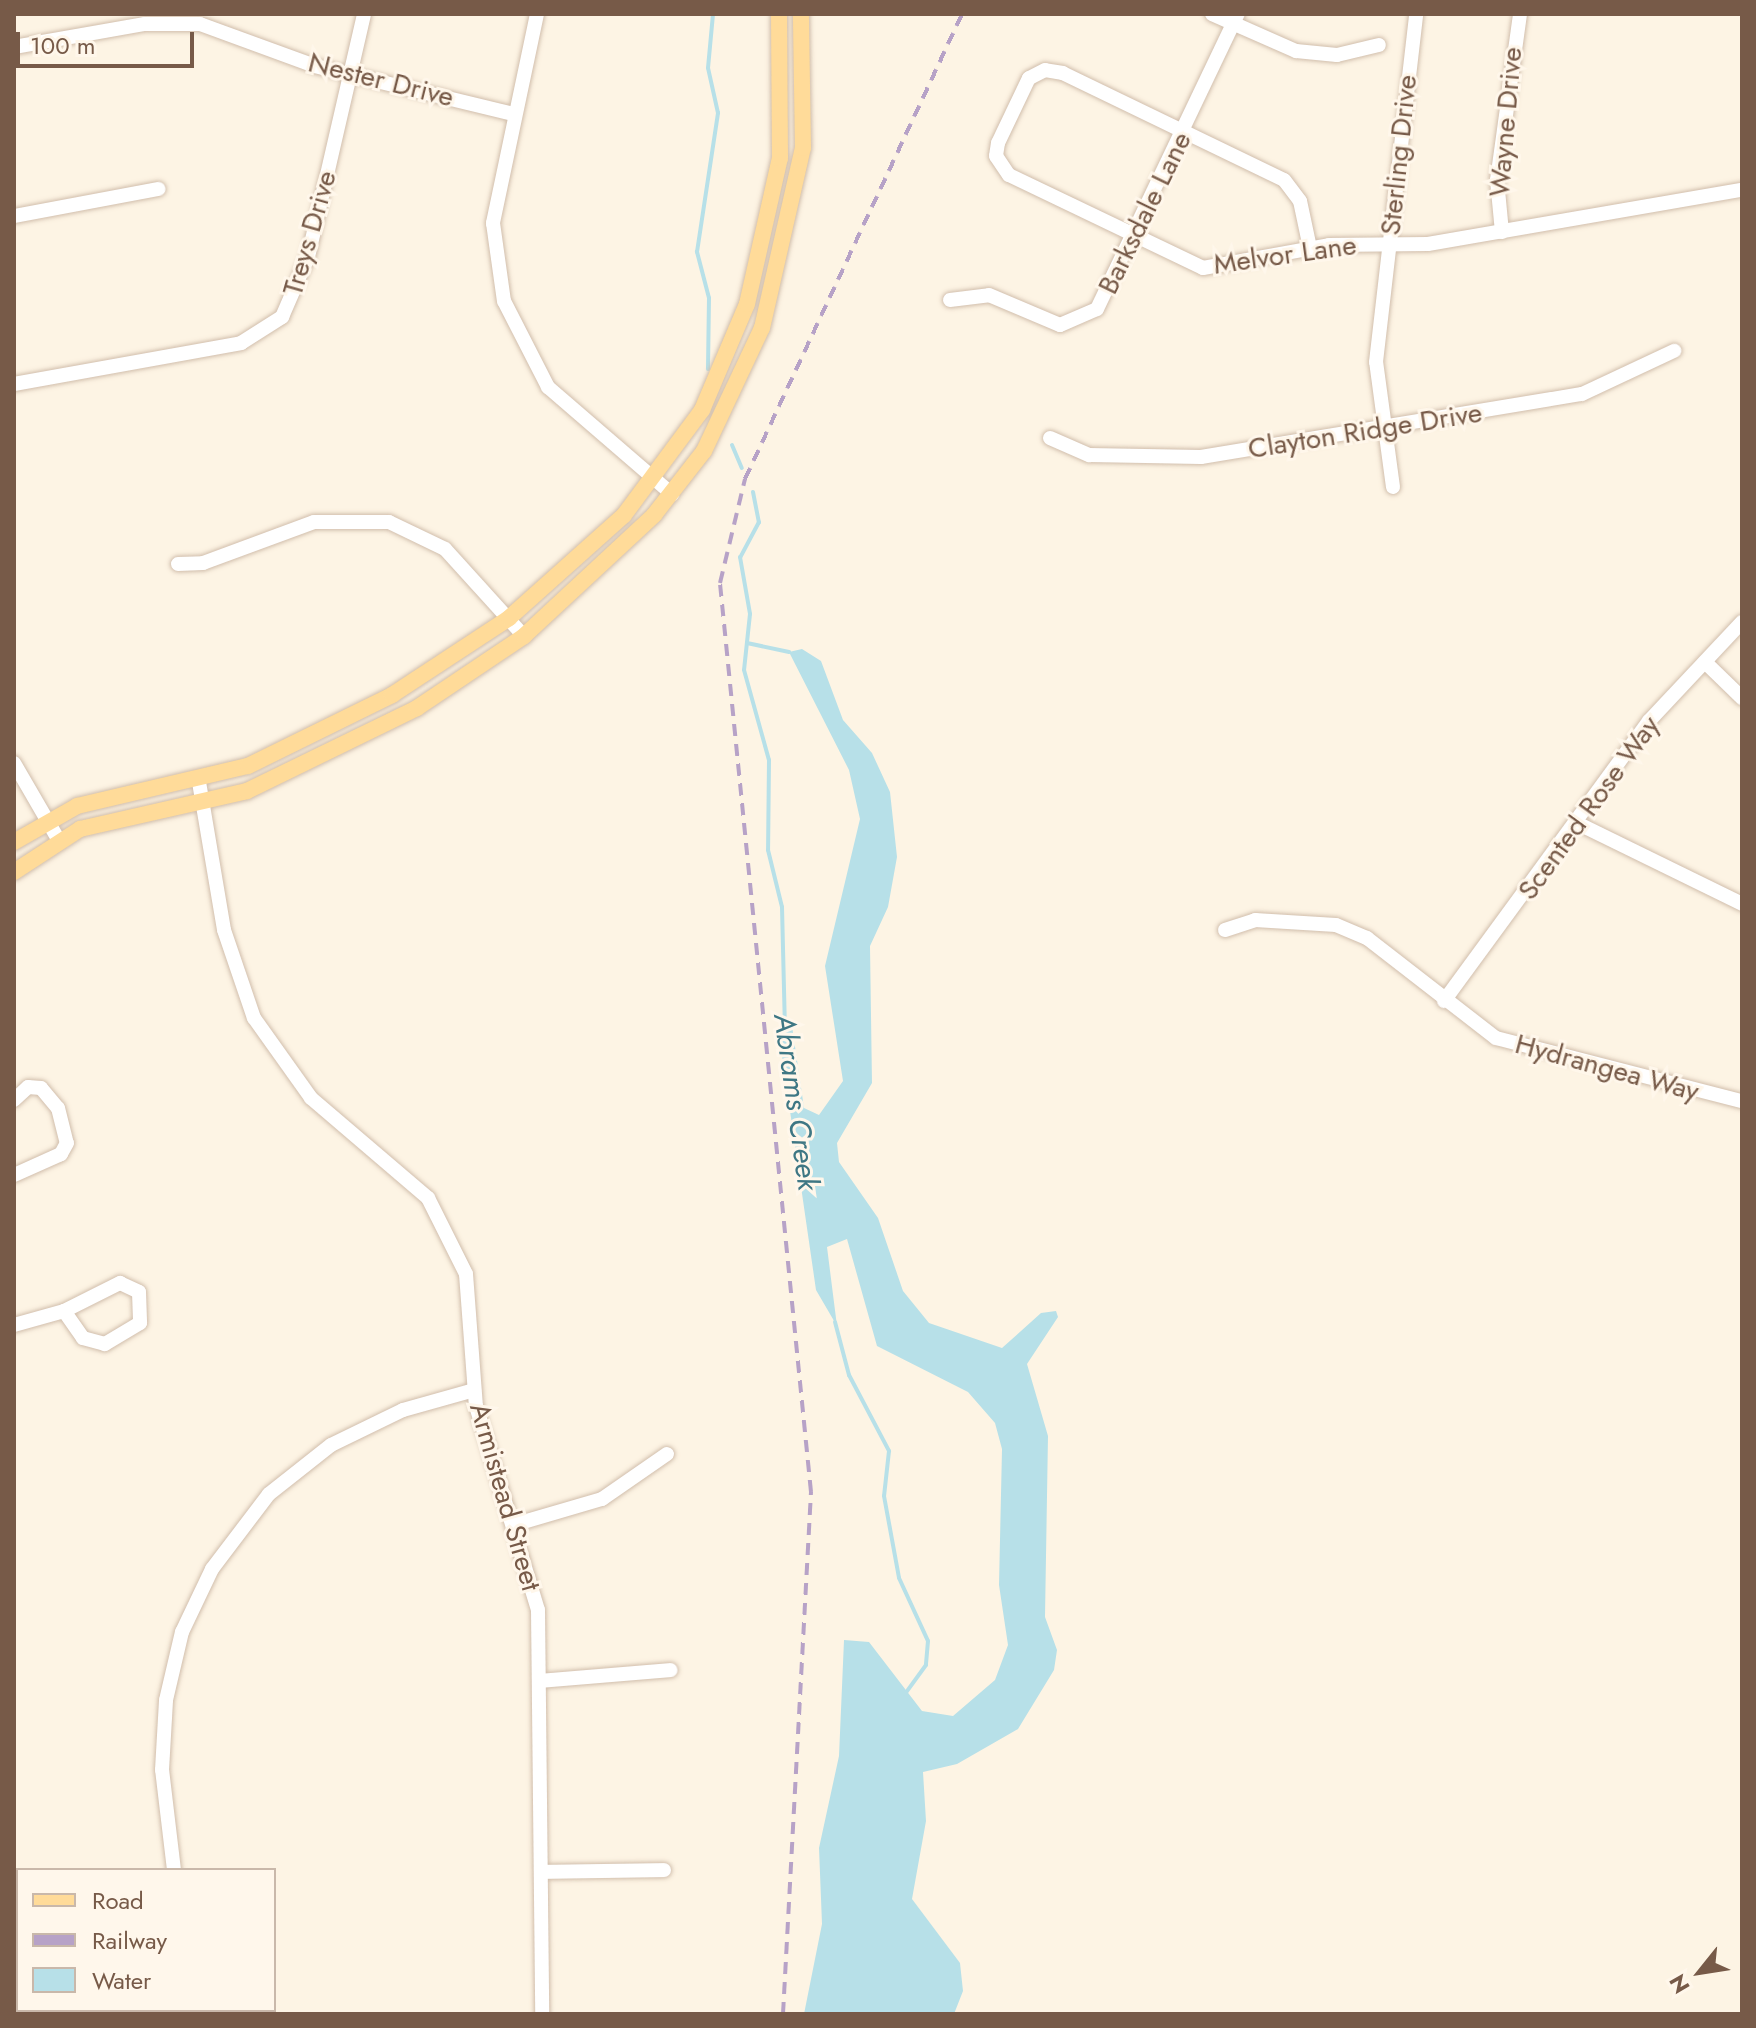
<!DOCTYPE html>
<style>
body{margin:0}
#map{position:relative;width:1756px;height:2028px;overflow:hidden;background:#fdf4e4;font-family:Jost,sans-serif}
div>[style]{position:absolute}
.water>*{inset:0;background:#b7e0e8}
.stream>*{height:4px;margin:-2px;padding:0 2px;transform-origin:2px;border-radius:2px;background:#b7e0e8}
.roads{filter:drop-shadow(0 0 2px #d1beac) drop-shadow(0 0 2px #d1beac)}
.minor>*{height:14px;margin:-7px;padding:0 7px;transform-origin:7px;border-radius:7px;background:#fff}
.major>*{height:16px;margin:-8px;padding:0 8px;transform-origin:8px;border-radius:8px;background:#ffdb99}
.rail>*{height:4px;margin-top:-2px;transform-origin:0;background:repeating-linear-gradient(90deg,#b7a2c7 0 12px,transparent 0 20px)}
span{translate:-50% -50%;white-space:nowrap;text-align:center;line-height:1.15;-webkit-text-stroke:6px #fff7eb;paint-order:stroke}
.street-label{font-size:28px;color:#775a48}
.water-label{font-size:30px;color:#3e7784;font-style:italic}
.frame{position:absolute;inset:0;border:16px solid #775a48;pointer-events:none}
.legend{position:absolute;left:16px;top:1868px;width:260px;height:144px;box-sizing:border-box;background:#fff7eb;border:2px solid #c9b8aa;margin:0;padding:10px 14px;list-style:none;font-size:24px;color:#775a48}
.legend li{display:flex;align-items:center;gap:16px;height:40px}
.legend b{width:40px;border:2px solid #c9b8aa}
.north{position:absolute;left:1660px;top:1932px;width:80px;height:80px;-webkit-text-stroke:6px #fff7eb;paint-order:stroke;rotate:240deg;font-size:22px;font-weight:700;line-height:32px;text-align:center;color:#775a48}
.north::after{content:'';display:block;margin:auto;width:28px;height:36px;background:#775a48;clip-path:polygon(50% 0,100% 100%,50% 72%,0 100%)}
.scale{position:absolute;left:16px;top:32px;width:178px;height:36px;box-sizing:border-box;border:4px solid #775a48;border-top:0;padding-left:10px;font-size:24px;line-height:28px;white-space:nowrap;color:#775a48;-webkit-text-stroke:6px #fff7eb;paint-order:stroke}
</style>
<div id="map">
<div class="water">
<div style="clip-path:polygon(802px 649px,821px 661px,843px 720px,872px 753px,890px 792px,897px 857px,888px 907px,870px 946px,872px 1083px,837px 1143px,839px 1162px,878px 1218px,903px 1291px,929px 1323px,1002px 1348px,1041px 1313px,1056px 1311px,1058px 1317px,1027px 1364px,1048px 1436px,1045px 1617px,1057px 1650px,1054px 1670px,1018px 1729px,957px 1764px,923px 1772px,926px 1821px,912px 1899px,960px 1963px,963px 1991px,954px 2014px,804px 2014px,822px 1924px,819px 1848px,839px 1756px,844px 1640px,869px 1642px,922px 1711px,953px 1716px,995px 1680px,1008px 1645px,999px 1585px,1002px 1449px,995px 1423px,968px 1392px,877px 1346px,847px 1239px,827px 1247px,837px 1326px,816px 1290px,779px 1035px,785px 1023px,792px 1026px,804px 1108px,819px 1115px,843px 1081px,825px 966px,860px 819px,849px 770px,789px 652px)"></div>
</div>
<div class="stream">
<div style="left:708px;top:369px;width:71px;rotate:-89.2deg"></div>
<div style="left:709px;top:298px;width:48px;rotate:-104.6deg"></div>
<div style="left:697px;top:252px;width:141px;rotate:-81.4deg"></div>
<div style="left:718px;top:113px;width:46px;rotate:-102.5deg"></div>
<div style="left:708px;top:68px;width:54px;rotate:-84.7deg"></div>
<div style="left:732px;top:445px;width:25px;rotate:67deg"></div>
<div style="left:753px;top:492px;width:31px;rotate:79deg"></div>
<div style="left:759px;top:522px;width:40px;rotate:118deg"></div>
<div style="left:740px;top:557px;width:58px;rotate:80deg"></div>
<div style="left:750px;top:614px;width:56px;rotate:96.1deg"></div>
<div style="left:744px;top:670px;width:93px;rotate:74.5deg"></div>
<div style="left:769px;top:760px;width:90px;rotate:90.6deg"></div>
<div style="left:768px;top:850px;width:59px;rotate:76.2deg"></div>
<div style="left:782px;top:907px;width:119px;rotate:88.6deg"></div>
<div style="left:747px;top:643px;width:43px;rotate:12.1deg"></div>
<div style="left:835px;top:1322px;width:55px;rotate:75.2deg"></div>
<div style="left:849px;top:1375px;width:86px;rotate:62.2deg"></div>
<div style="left:889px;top:1451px;width:45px;rotate:96.3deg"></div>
<div style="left:884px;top:1496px;width:83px;rotate:79.6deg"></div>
<div style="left:899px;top:1578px;width:69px;rotate:65.3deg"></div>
<div style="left:928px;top:1641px;width:24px;rotate:95deg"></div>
<div style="left:926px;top:1665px;width:36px;rotate:126deg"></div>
</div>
<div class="roads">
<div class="minor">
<div style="left:537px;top:14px;width:214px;rotate:101.9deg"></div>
<div style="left:493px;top:223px;width:79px;rotate:82deg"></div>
<div style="left:504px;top:301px;width:97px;rotate:62.9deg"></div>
<div style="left:548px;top:387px;width:164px;rotate:40.8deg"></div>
<div style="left:1212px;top:14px;width:92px;rotate:23.8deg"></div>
<div style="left:1296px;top:51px;width:41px;rotate:5.6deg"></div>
<div style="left:1337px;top:55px;width:43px;rotate:-13.4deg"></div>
<div style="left:14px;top:47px;width:133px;rotate:-10deg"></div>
<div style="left:145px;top:24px;width:55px"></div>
<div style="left:200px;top:24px;width:122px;rotate:20.1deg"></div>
<div style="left:315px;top:66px;width:205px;rotate:13.6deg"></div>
<div style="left:14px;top:216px;width:147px;rotate:-10.6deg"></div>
<div style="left:1502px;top:232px;width:52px;rotate:-95.5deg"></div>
<div style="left:1497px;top:180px;width:168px;rotate:-82.1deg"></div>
<div style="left:1310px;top:248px;width:48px;rotate:-102deg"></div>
<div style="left:1300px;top:201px;width:26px;rotate:-127deg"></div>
<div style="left:1284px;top:180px;width:246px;rotate:-154.2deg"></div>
<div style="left:1063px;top:73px;width:18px;rotate:-171deg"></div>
<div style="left:1045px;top:70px;width:18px;rotate:153deg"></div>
<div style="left:1029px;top:78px;width:72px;rotate:115.5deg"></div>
<div style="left:998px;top:143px;width:13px;rotate:99deg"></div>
<div style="left:996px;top:156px;width:23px;rotate:56deg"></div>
<div style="left:1009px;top:175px;width:215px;rotate:25.6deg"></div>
<div style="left:1203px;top:268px;width:128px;rotate:-10.3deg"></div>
<div style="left:1329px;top:245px;width:99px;rotate:-0.6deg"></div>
<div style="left:1428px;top:244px;width:319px;rotate:-9.8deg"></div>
<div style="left:950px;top:300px;width:39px;rotate:-7deg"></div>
<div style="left:989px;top:295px;width:77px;rotate:22.9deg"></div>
<div style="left:1060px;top:325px;width:40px;rotate:-23.4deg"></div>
<div style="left:1097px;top:309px;width:327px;rotate:-64.5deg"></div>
<div style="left:14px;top:384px;width:231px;rotate:-10.2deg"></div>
<div style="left:241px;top:343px;width:49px;rotate:-32.4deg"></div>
<div style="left:282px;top:317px;width:65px;rotate:-66.6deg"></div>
<div style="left:308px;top:257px;width:249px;rotate:-77deg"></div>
<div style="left:1050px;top:438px;width:43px;rotate:23.6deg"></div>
<div style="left:1089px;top:455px;width:112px;rotate:1deg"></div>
<div style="left:1201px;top:457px;width:386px;rotate:-9.4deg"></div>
<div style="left:1582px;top:394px;width:102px;rotate:-25.1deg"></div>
<div style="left:1393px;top:487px;width:126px;rotate:-97.7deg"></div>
<div style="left:1376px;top:362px;width:350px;rotate:-83.4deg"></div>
<div style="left:178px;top:564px;width:25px;rotate:-2deg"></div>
<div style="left:203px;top:563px;width:118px;rotate:-20.3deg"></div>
<div style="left:314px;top:522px;width:75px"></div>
<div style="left:389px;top:522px;width:62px;rotate:25.7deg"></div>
<div style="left:445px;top:549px;width:118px;rotate:47.8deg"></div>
<div style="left:1705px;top:662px;width:52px;rotate:44.2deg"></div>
<div style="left:14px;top:763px;width:88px;rotate:59.9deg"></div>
<div style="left:199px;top:782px;width:150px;rotate:80.4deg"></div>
<div style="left:224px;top:930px;width:93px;rotate:71.2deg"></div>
<div style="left:254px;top:1018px;width:98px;rotate:54.5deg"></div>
<div style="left:311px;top:1098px;width:154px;rotate:40.5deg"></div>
<div style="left:428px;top:1198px;width:85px;rotate:63.4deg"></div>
<div style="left:466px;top:1274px;width:132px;rotate:85.7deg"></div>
<div style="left:476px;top:1406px;width:213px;rotate:73.1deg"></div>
<div style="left:538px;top:1610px;width:404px;rotate:89.4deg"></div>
<div style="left:1577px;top:823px;width:184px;rotate:26.1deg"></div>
<div style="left:1225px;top:930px;width:32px;rotate:-18deg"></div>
<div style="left:1255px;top:920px;width:81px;rotate:3.5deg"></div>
<div style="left:1336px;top:925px;width:34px;rotate:23deg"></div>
<div style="left:1367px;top:938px;width:163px;rotate:37.8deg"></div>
<div style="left:1496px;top:1038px;width:254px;rotate:14.4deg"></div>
<div style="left:1444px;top:1001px;width:347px;rotate:-53.8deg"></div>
<div style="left:1649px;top:721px;width:136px;rotate:-46.8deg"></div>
<div style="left:14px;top:1100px;width:19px;rotate:-43deg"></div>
<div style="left:28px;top:1087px;width:13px;rotate:4deg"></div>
<div style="left:41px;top:1088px;width:26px;rotate:50deg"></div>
<div style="left:58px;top:1108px;width:36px;rotate:76deg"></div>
<div style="left:67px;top:1143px;width:13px;rotate:119deg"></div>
<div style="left:61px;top:1154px;width:51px;rotate:155.9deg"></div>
<div style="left:120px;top:1283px;width:21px;rotate:25deg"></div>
<div style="left:139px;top:1292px;width:31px;rotate:88deg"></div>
<div style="left:140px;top:1323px;width:41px;rotate:149deg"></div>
<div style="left:105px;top:1344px;width:23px;rotate:-165deg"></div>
<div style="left:83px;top:1338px;width:33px;rotate:-125deg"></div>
<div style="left:64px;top:1311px;width:63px;rotate:-26.6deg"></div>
<div style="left:14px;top:1325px;width:52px;rotate:-15.6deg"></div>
<div style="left:513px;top:1525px;width:93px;rotate:-16.3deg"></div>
<div style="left:602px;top:1499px;width:79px;rotate:-34.7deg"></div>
<div style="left:540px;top:1681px;width:131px;rotate:-4.8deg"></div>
<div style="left:174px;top:1870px;width:101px;rotate:-96.8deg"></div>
<div style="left:162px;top:1770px;width:70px;rotate:-86.7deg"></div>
<div style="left:166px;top:1700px;width:70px;rotate:-76.8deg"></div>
<div style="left:182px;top:1632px;width:70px;rotate:-64.5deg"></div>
<div style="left:212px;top:1569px;width:94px;rotate:-52.8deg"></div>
<div style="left:269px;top:1494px;width:79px;rotate:-38.3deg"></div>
<div style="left:331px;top:1445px;width:80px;rotate:-25.9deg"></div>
<div style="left:403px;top:1410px;width:74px;rotate:-15.7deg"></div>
<div style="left:542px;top:1872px;width:122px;rotate:-0.9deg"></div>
<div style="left:216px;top:2010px;width:4px;rotate:76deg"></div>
</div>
<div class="major">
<div style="left:14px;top:842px;width:73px;rotate:-29.7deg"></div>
<div style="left:77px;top:806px;width:176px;rotate:-13.2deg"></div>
<div style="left:248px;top:766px;width:161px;rotate:-26.2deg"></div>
<div style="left:392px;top:695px;width:140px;rotate:-33.3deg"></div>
<div style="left:509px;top:618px;width:154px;rotate:-41.8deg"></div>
<div style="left:624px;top:515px;width:131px;rotate:-53.4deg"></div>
<div style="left:702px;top:410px;width:115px;rotate:-67deg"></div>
<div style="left:747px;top:304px;width:150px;rotate:-77.3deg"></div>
<div style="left:780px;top:158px;width:144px;rotate:-90.4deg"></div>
<div style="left:14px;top:872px;width:79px;rotate:-33.1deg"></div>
<div style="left:80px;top:829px;width:171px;rotate:-12.8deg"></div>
<div style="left:247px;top:791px;width:189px;rotate:-26deg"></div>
<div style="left:417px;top:708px;width:129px;rotate:-33.9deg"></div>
<div style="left:524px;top:636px;width:178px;rotate:-42.9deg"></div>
<div style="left:654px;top:515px;width:81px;rotate:-52deg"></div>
<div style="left:704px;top:451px;width:136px;rotate:-64.8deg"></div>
<div style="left:762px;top:328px;width:185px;rotate:-77.2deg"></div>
<div style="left:803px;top:148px;width:134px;rotate:-90.9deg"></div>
</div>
</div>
<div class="rail">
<div style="left:783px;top:2014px;width:523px;rotate:-86.93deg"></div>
<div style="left:811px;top:1492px;width:914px;rotate:-95.72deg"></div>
<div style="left:720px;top:583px;width:107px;rotate:-76.5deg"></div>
<div style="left:745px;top:479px;width:513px;rotate:-64.98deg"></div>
</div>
<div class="street-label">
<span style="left:381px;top:80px;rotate:14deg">Nester Drive</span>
<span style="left:1506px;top:122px;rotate:-85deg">Wayne Drive</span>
<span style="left:1399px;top:155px;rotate:-84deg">Sterling Drive</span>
<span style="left:1145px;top:213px;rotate:-64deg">Barksdale Lane</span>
<span style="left:310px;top:233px;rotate:-74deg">Treys Drive</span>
<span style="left:1285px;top:255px;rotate:-8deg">Melvor Lane</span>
<span style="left:1365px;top:431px;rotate:-9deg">Clayton Ridge Drive</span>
<span style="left:1589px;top:808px;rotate:-54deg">Scented Rose Way</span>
<span style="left:1607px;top:1068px;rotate:15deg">Hydrangea Way</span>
<span style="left:505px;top:1497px;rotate:74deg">Armistead Street</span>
</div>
<div class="water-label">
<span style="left:796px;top:1102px;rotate:82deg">Abrams Creek</span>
</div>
<div class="frame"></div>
<ul class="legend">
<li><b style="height:10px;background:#ffdb99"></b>Road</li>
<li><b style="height:10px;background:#b7a2c7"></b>Railway</li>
<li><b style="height:22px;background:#b7e0e8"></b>Water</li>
</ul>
<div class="north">N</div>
<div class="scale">100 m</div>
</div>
